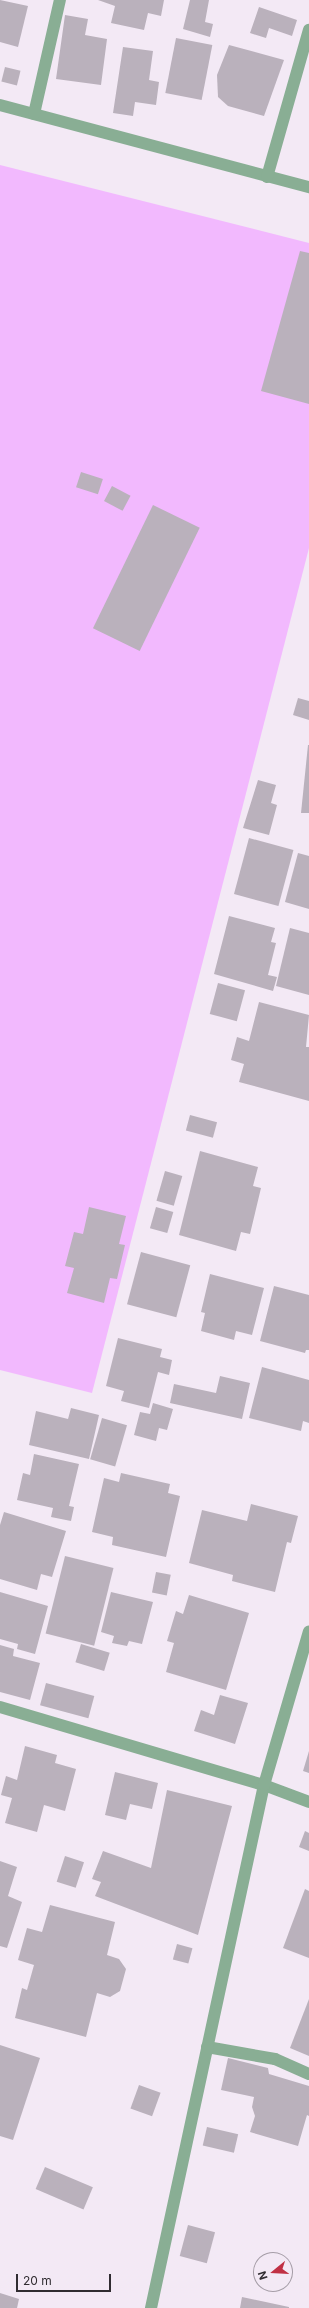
<!DOCTYPE html>
<style>
body{margin:0}
#map{position:relative;width:309px;height:2308px;overflow:hidden;background:#f3e9f5;font-family:Inter,sans-serif}
div>[style]{position:absolute}
.green>*{inset:0;background:#f2b9fe}
.building>*{inset:0;background:#bab1bc;transform-origin:0 0}
.minor>*{height:12px;margin:-6px;padding:0 6px;transform-origin:6px;border-radius:6px;background:#89ae94}
span{translate:-50% -50%;white-space:nowrap;text-align:center;line-height:1.15;-webkit-text-stroke:4px #f3e9f5;paint-order:stroke}
.north{position:absolute;left:253px;top:2252px;width:40px;height:40px;box-sizing:border-box;background:#f3e9f5;border:1px solid #a59da7;border-radius:50%;rotate:252deg;font-size:11px;font-weight:700;line-height:16px;text-align:center;color:#302c31}
.north::after{content:'';display:block;margin:auto;width:14px;height:18px;background:#c03044;clip-path:polygon(50% 0,100% 100%,50% 72%,0 100%)}
.scale{position:absolute;left:16px;top:2274px;width:95px;height:18px;box-sizing:border-box;border:2px solid #302c31;border-top:0;padding-left:5px;font-size:12px;line-height:14px;white-space:nowrap;color:#302c31;-webkit-text-stroke:3px #f3e9f5;paint-order:stroke}
</style>
<div id="map">
<div class="green">
<div style="clip-path:polygon(0 165px,309px 243px,309px 548px,92px 1393px,0 1370px)"></div>
</div>
<div class="building">
<div style="clip-path:polygon(0 0,28px 6px,18px 47px,0 42px)"></div>
<div style="clip-path:polygon(98px 0,164px 0,161px 16px,148px 13px,144px 30px,111px 23px,115px 6px)"></div>
<div style="clip-path:polygon(190px 0,209px 0,205px 22px,213px 24px,210px 37px,183px 29px)"></div>
<div style="clip-path:polygon(259px 7px,297px 20px,292px 36px,269px 28px,266px 38px,250px 33px)"></div>
<div style="clip-path:polygon(65px 15px,88px 19px,85px 35px,107px 39px,101px 85px,56px 79px)"></div>
<div style="left:176px;top:38px;width:37px;height:56px;rotate:11deg"></div>
<div style="clip-path:polygon(229px 45px,284px 60px,264px 116px,228px 106px,218px 97px,217px 75px)"></div>
<div style="clip-path:polygon(123px 47px,153px 51px,149px 80px,159px 82px,156px 105px,135px 102px,133px 116px,113px 113px)"></div>
<div style="left:5px;top:67px;width:16px;height:15px;rotate:14deg"></div>
<div style="clip-path:polygon(300px 251px,309px 253px,309px 404px,261px 391px)"></div>
<div style="left:81px;top:472px;width:23px;height:16px;rotate:18deg"></div>
<div style="left:112px;top:486px;width:21px;height:17px;rotate:28deg"></div>
<div style="left:153px;top:505px;width:52px;height:137px;rotate:26deg"></div>
<div style="clip-path:polygon(298px 698px,309px 701px,309px 720px,293px 715px)"></div>
<div style="clip-path:polygon(308px 745px,309px 745px,309px 813px,301px 813px)"></div>
<div style="clip-path:polygon(258px 780px,276px 785px,271px 803px,277px 805px,269px 835px,243px 828px)"></div>
<div style="left:249px;top:838px;width:46px;height:58px;rotate:15deg"></div>
<div style="clip-path:polygon(298px 853px,309px 856px,309px 909px,285px 902px)"></div>
<div style="clip-path:polygon(229px 916px,275px 928px,271px 942px,276px 943px,268px 975px,277px 977px,273px 991px,214px 974px)"></div>
<div style="clip-path:polygon(290px 928px,309px 933px,309px 995px,276px 986px)"></div>
<div style="left:218px;top:983px;width:28px;height:32px;rotate:15deg"></div>
<div style="clip-path:polygon(259px 1002px,309px 1015px,306px 1047px,309px 1047px,309px 1101px,239px 1082px,244px 1064px,231px 1060px,237px 1037px,249px 1041px)"></div>
<div style="left:190px;top:1115px;width:28px;height:16px;rotate:15deg"></div>
<div style="clip-path:polygon(200px 1151px,258px 1167px,253px 1186px,261px 1188px,250px 1234px,241px 1232px,236px 1251px,179px 1235px)"></div>
<div style="left:165px;top:1171px;width:18px;height:31px;rotate:16deg"></div>
<div style="clip-path:polygon(89px 1207px,126px 1216px,119px 1244px,125px 1245px,117px 1279px,110px 1278px,104px 1303px,67px 1293px,74px 1268px,65px 1266px,74px 1232px,83px 1234px)"></div>
<div style="left:156px;top:1207px;width:18px;height:22px;rotate:16deg"></div>
<div style="left:141px;top:1252px;width:51px;height:54px;rotate:15deg"></div>
<div style="clip-path:polygon(210px 1274px,264px 1288px,252px 1335px,236px 1331px,234px 1340px,201px 1331px,205px 1313px,201px 1312px)"></div>
<div style="clip-path:polygon(274px 1286px,309px 1295px,309px 1350px,306px 1350px,305px 1353px,260px 1341px)"></div>
<div style="clip-path:polygon(118px 1338px,162px 1349px,160px 1357px,172px 1360px,169px 1375px,158px 1372px,149px 1408px,121px 1401px,124px 1391px,106px 1386px)"></div>
<div style="clip-path:polygon(262px 1367px,309px 1380px,309px 1423px,303px 1421px,301px 1431px,249px 1418px)"></div>
<div style="clip-path:polygon(220px 1376px,250px 1383px,242px 1419px,170px 1403px,174px 1384px,216px 1393px)"></div>
<div style="clip-path:polygon(153px 1403px,173px 1409px,167px 1430px,159px 1428px,156px 1441px,134px 1435px,140px 1412px,150px 1414px)"></div>
<div style="clip-path:polygon(71px 1408px,99px 1415px,89px 1459px,29px 1445px,36px 1411px,68px 1419px)"></div>
<div style="left:102px;top:1418px;width:26px;height:43px;rotate:16deg"></div>
<div style="clip-path:polygon(34px 1454px,79px 1464px,69px 1506px,74px 1507px,71px 1521px,51px 1517px,53px 1508px,17px 1500px,23px 1473px,30px 1475px)"></div>
<div style="clip-path:polygon(121px 1473px,170px 1484px,168px 1493px,180px 1496px,166px 1557px,112px 1545px,113px 1537px,92px 1532px,104px 1478px,119px 1482px)"></div>
<div style="clip-path:polygon(251px 1504px,298px 1516px,291px 1543px,287px 1542px,275px 1592px,232px 1581px,233px 1575px,189px 1563px,202px 1510px,247px 1521px)"></div>
<div style="clip-path:polygon(4px 1512px,66px 1531px,52px 1577px,41px 1574px,37px 1590px,0 1579px,0 1525px)"></div>
<div style="left:65px;top:1556px;width:50px;height:80px;rotate:14deg"></div>
<div style="left:156px;top:1572px;width:15px;height:21px;rotate:11deg"></div>
<div style="clip-path:polygon(0 1592px,48px 1606px,35px 1654px,17px 1649px,18px 1644px,0 1639px)"></div>
<div style="clip-path:polygon(111px 1592px,153px 1602px,142px 1644px,129px 1641px,127px 1646px,112px 1643px,114px 1636px,101px 1632px)"></div>
<div style="clip-path:polygon(189px 1595px,249px 1613px,226px 1690px,166px 1672px,174px 1643px,167px 1641px,176px 1611px,183px 1614px)"></div>
<div style="left:81px;top:1644px;width:30px;height:19px;rotate:17deg"></div>
<div style="clip-path:polygon(0 1645px,14px 1649px,13px 1656px,40px 1663px,30px 1700px,0 1692px)"></div>
<div style="left:46px;top:1683px;width:50px;height:23px;rotate:15deg"></div>
<div style="clip-path:polygon(220px 1695px,248px 1703px,235px 1744px,194px 1731px,201px 1710px,214px 1715px)"></div>
<div style="clip-path:polygon(25px 1746px,57px 1755px,55px 1763px,76px 1769px,65px 1811px,44px 1805px,37px 1832px,5px 1823px,12px 1798px,1px 1795px,6px 1776px,17px 1780px)"></div>
<div style="clip-path:polygon(309px 1751px,309px 1773px,303px 1771px)"></div>
<div style="clip-path:polygon(115px 1772px,158px 1783px,152px 1809px,130px 1804px,126px 1820px,105px 1815px)"></div>
<div style="clip-path:polygon(167px 1790px,232px 1806px,198px 1935px,95px 1896px,101px 1882px,92px 1879px,103px 1851px,151px 1868px)"></div>
<div style="clip-path:polygon(305px 1831px,309px 1833px,309px 1851px,299px 1847px)"></div>
<div style="left:65px;top:1856px;width:20px;height:27px;rotate:18deg"></div>
<div style="clip-path:polygon(0 1861px,17px 1867px,8px 1896px,22px 1902px,7px 1948px,0 1946px)"></div>
<div style="clip-path:polygon(305px 1889px,309px 1891px,309px 1958px,283px 1948px)"></div>
<div style="clip-path:polygon(50px 1905px,115px 1922px,107px 1955px,119px 1959px,126px 1969px,120px 1991px,110px 1997px,97px 1993px,86px 2037px,15px 2018px,22px 1988px,27px 1990px,34px 1965px,18px 1960px,27px 1928px,42px 1932px)"></div>
<div style="left:177px;top:1944px;width:16px;height:16px;rotate:15deg"></div>
<div style="clip-path:polygon(309px 1999px,309px 2056px,290px 2048px)"></div>
<div style="clip-path:polygon(0 2045px,40px 2058px,13px 2140px,0 2136px)"></div>
<div style="clip-path:polygon(228px 2058px,268px 2068px,269px 2074px,309px 2086px,309px 2116px,307px 2115px,298px 2146px,250px 2132px,255px 2116px,252px 2107px,254px 2097px,221px 2090px)"></div>
<div style="left:139px;top:2085px;width:23px;height:25px;rotate:20deg"></div>
<div style="left:207px;top:2127px;width:32px;height:19px;rotate:13deg"></div>
<div style="left:45px;top:2167px;width:52px;height:24px;rotate:23deg"></div>
<div style="left:188px;top:2225px;width:28px;height:32px;rotate:15deg"></div>
<div style="clip-path:polygon(0 2293px,19px 2299px,17px 2308px,0 2308px)"></div>
<div style="clip-path:polygon(242px 2297px,289px 2307px,289px 2308px,240px 2308px)"></div>
</div>
<div class="minor">
<div style="left:0;top:105px;width:320px;rotate:14.9deg"></div>
<div style="left:34px;top:114px;width:117px;rotate:-77.2deg"></div>
<div style="left:267px;top:177px;width:153px;rotate:-74.1deg"></div>
<div style="left:0;top:1707px;width:275px;rotate:16.5deg"></div>
<div style="left:264px;top:1785px;width:48px;rotate:20.7deg"></div>
<div style="left:207px;top:2047px;width:69px;rotate:10deg"></div>
<div style="left:275px;top:2059px;width:37px;rotate:24deg"></div>
<div style="left:151px;top:2308px;width:535px;rotate:-77.81deg"></div>
<div style="left:264px;top:1785px;width:160px;rotate:-73.7deg"></div>
</div>
<div class="north">N</div>
<div class="scale">20 m</div>
</div>
